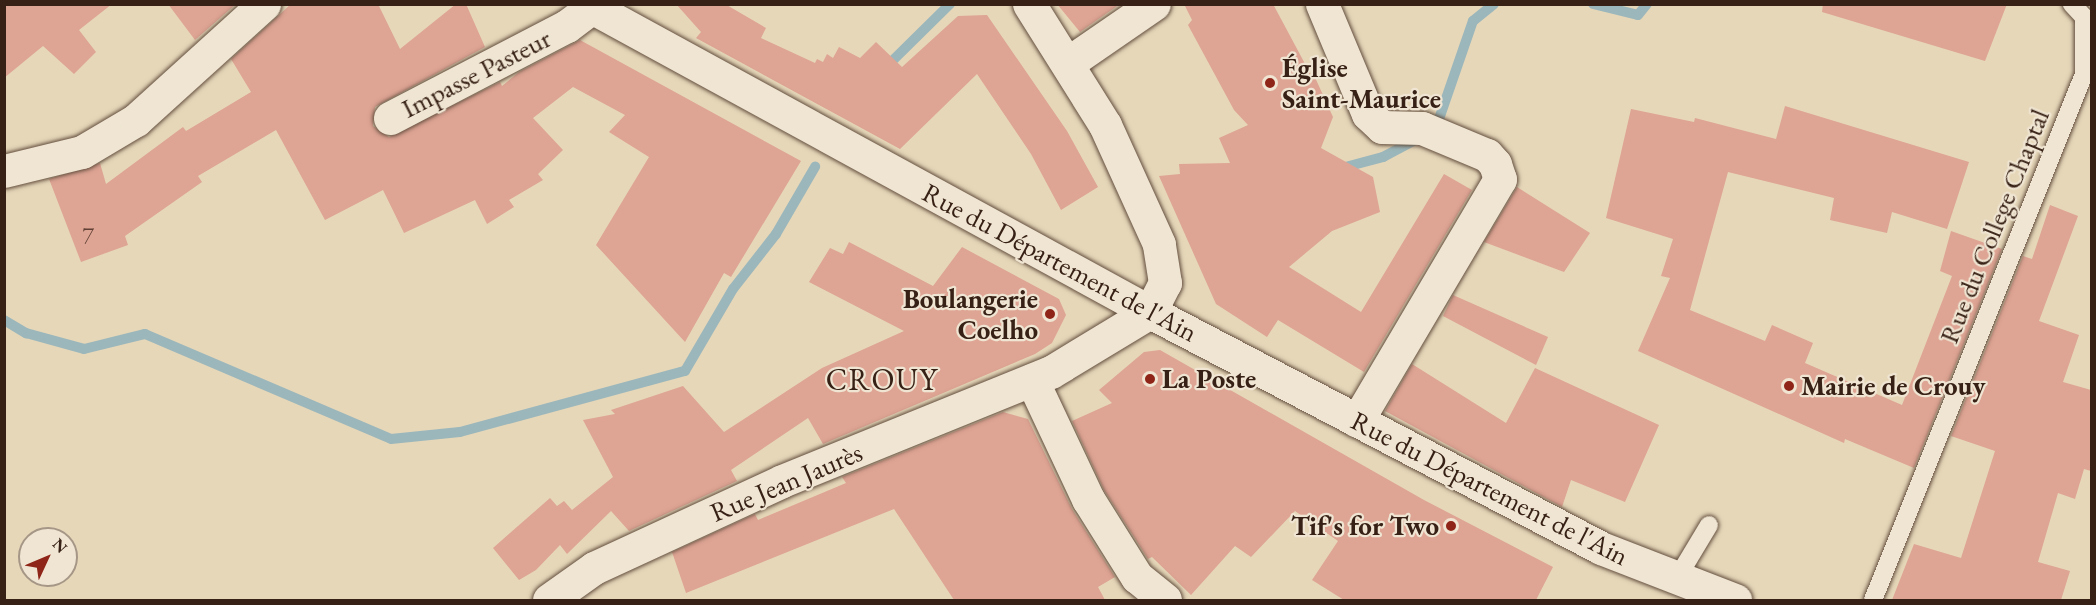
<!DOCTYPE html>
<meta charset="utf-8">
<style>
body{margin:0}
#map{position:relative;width:2096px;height:605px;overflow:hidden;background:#e6d7b9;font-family:"EB Garamond",serif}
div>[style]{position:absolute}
.stream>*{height:10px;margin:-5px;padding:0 5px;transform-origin:5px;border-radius:5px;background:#9cb7bb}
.building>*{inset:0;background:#dea494}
.roads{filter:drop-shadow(0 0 2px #634e3e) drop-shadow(0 0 2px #634e3e)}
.lane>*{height:18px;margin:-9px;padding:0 9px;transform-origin:9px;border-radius:9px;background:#efe5d2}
.street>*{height:33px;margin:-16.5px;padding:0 16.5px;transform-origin:16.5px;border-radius:16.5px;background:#efe5d2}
.secondary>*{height:33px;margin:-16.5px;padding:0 16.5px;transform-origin:16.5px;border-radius:16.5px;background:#efe5d2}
.dots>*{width:16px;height:16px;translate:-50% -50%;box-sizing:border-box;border:3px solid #efe5d2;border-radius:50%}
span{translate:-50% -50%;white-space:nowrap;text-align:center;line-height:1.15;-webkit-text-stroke:4.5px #efe5d2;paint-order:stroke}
.number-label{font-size:24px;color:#614135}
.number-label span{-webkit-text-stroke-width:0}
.poi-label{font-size:27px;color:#372015;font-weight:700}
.left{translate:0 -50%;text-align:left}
.right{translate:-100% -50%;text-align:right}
.street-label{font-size:27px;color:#372015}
.quarter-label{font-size:30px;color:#372015;letter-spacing:1.5px}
.frame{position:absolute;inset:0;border:6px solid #372015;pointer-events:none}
.north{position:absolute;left:18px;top:527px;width:60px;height:60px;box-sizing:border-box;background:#efe5d2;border:2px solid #a59686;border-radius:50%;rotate:46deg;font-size:16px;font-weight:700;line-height:24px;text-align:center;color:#372015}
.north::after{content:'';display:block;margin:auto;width:21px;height:27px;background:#8f2418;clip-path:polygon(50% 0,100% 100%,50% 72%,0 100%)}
</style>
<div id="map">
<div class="stream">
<div style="left:1593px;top:4px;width:46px;rotate:13.7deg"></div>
<div style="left:1638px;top:15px;width:14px;rotate:-51deg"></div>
<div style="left:884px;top:69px;width:93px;rotate:-44.6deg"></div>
<div style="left:1432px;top:126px;width:10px;rotate:-45deg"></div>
<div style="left:1439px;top:119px;width:104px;rotate:-70.9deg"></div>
<div style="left:1473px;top:21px;width:27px;rotate:-39deg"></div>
<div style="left:1338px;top:169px;width:47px;rotate:-14.9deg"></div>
<div style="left:1383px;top:157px;width:43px;rotate:-27.8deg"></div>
<div style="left:4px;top:320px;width:26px;rotate:31deg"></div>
<div style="left:26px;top:333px;width:60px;rotate:15.4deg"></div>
<div style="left:84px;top:349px;width:63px;rotate:-13.8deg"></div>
<div style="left:145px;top:334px;width:267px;rotate:23.1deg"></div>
<div style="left:391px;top:439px;width:69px;rotate:-5.8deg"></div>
<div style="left:460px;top:432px;width:233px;rotate:-15.2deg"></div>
<div style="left:685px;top:371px;width:95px;rotate:-59.7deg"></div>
<div style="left:733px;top:289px;width:70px;rotate:-52deg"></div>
<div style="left:776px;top:234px;width:78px;rotate:-59.8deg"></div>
</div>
<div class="building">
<div style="clip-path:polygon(4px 4px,112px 4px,79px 30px,96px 52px,74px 74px,43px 46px,4px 78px)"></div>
<div style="clip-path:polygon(168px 4px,236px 4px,195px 40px)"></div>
<div style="clip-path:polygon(291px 4px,378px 4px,400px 49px,456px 4px,466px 4px,485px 47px,375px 107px,373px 126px,389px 137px,500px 82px,502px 86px,519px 72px,580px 40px,801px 161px,731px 277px,724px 273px,685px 342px,596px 245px,649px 157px,609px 132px,625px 115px,573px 87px,533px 118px,563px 150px,538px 174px,543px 180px,509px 200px,514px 207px,487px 224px,475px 200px,404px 233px,383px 190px,325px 220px,276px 130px,198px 176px,202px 182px,125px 236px,128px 245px,81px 262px,49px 179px,100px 163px,106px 184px,183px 127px,186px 131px,251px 92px,231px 59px)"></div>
<div style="clip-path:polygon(676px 4px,725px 4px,766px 28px,761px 38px,815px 63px,817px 59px,823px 62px,827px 54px,833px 58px,839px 47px,860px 58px,876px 42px,902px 67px,958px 16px,987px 15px,1067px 131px,1098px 187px,1061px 210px,1031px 154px,977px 74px,900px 149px,696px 38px,701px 32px)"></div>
<div style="clip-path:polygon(1057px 4px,1120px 4px,1080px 32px)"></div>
<div style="clip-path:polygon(1184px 4px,1273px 4px,1311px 75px,1313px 73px,1333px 117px,1321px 148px,1373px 177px,1380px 212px,1332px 231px,1289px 267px,1361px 312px,1444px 174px,1472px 190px,1364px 372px,1278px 320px,1267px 337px,1216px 304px,1159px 176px,1180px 174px,1179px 164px,1230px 163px,1219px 138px,1248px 125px,1234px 110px,1188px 25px,1192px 20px)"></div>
<div style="clip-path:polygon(1823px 4px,2007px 4px,1985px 61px,1822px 12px)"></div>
<div style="clip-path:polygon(1785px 106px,1969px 162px,1947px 229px,1892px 212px,1887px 233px,1830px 220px,1834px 198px,1728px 172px,1690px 310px,1765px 341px,1772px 325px,1813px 343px,1805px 363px,1902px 405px,1952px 276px,1940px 271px,1951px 231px,2002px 249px,1914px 468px,1845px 439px,1844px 443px,1638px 351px,1670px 278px,1661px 276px,1673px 239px,1606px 218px,1631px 109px,1694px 122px,1695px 118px,1776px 139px)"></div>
<div style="clip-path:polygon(1517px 187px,1590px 233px,1564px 272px,1484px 242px)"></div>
<div style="clip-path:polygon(2050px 205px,2078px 216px,2039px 321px,2079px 335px,2063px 382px,2091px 390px,2091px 471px,2084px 469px,2075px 499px,2058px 493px,2038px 562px,2070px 571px,2061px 600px,1892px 600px,1914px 544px,1961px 558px,1995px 451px,1951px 436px,2023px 256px,2032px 259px)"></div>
<div style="clip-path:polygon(849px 242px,933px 286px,962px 247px,1059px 299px,1066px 315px,1052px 343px,1035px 354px,823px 444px,808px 418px,731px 470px,737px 481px,629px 531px,611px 511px,567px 554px,560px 545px,536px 570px,519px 580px,493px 548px,550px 498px,557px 506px,564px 501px,572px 510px,613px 477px,583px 420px,615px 414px,611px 410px,683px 386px,724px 432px,822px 368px,904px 331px,809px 282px,830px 248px,843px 254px)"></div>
<div style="clip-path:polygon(1453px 295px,1548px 337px,1536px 365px,1443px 316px)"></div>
<div style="clip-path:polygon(1160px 350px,1424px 500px,1553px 567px,1536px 600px,1344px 600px,1312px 580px,1338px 541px,1295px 511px,1251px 557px,1235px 546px,1191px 595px,1152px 557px,1148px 559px,1104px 490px,1072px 421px,1112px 403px,1099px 390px,1144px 352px)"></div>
<div style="clip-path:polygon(1412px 364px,1506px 423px,1535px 368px,1659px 425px,1625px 502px,1571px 480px,1562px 507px,1385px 411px)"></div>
<div style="clip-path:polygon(1003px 412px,1028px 419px,1072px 509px,1115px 577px,1098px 587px,1105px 600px,954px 600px,894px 509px,686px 593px,672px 552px,755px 514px,758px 520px,846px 483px,842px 477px)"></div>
</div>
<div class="roads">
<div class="lane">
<div style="left:1676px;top:580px;width:64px;rotate:-59deg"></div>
<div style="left:1873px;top:600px;width:567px;rotate:-68.14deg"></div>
<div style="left:2084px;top:74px;width:57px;rotate:-90deg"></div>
<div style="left:2084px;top:17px;width:18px;rotate:-133deg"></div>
</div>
<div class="street">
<div style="left:1322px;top:4px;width:119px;rotate:67.3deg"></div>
<div style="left:1368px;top:114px;width:19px;rotate:43deg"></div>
<div style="left:1382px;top:127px;width:40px;rotate:1.4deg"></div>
<div style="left:1422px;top:128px;width:70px;rotate:22.6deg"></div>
<div style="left:1487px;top:155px;width:12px;rotate:48deg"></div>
<div style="left:1495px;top:164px;width:16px;rotate:72deg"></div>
<div style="left:1500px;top:179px;width:281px;rotate:120.6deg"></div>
<div style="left:1068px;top:63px;width:104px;rotate:-34.5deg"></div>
<div style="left:390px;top:118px;width:199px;rotate:-27.5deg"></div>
<div style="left:567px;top:26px;width:36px;rotate:-37deg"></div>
<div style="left:4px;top:171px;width:80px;rotate:-13.7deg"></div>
<div style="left:82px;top:152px;width:63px;rotate:-30.7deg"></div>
<div style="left:136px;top:120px;width:173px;rotate:-42.2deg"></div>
<div style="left:1032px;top:380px;width:132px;rotate:64.8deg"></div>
<div style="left:1088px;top:499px;width:92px;rotate:57.9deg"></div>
<div style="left:1137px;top:577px;width:36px;rotate:39deg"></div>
<div style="left:549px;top:600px;width:55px;rotate:-35.4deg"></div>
<div style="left:594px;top:568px;width:207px;rotate:-24.8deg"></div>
<div style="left:782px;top:481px;width:290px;rotate:-22.1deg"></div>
<div style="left:1051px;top:372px;width:116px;rotate:-31.2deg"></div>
<div style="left:1150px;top:312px;width:33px;rotate:-63deg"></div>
<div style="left:1165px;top:283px;width:39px;rotate:-99deg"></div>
<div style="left:1159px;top:244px;width:131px;rotate:-114.4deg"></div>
<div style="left:1105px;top:125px;width:143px;rotate:-122.1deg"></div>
</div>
<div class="secondary">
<div style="left:586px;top:4px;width:643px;rotate:28.64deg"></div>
<div style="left:1150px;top:312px;width:509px;rotate:27.62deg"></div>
<div style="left:1601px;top:548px;width:144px;rotate:21.2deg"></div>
</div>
</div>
<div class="dots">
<div style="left:1270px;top:83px;background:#8f2418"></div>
<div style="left:1050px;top:314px;background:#8f2418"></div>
<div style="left:1150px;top:379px;background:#8f2418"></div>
<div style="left:1789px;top:386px;background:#8f2418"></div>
<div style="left:1451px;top:526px;background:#8f2418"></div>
</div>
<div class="number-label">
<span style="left:88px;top:236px">7</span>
</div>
<div class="poi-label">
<span class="left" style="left:1282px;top:83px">Église<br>Saint-Maurice</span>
<span class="right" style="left:1038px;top:314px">Boulangerie<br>Coelho</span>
<span class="left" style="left:1162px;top:379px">La Poste</span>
<span class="left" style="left:1801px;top:386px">Mairie de Crouy</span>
<span class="right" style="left:1439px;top:526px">Tif's for Two</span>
</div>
<div class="street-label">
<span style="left:476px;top:73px;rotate:-27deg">Impasse Pasteur</span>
<span style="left:1994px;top:226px;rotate:-68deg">Rue du College Chaptal</span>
<span style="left:1060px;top:262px;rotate:28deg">Rue du Département de l'Ain</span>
<span style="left:786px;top:482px;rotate:-23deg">Rue Jean Jaurès</span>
<span style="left:1490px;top:488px;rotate:27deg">Rue du Département de l'Ain</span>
</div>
<div class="quarter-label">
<span style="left:882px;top:380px">CROUY</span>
</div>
<div class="frame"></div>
<div class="north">N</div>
</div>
